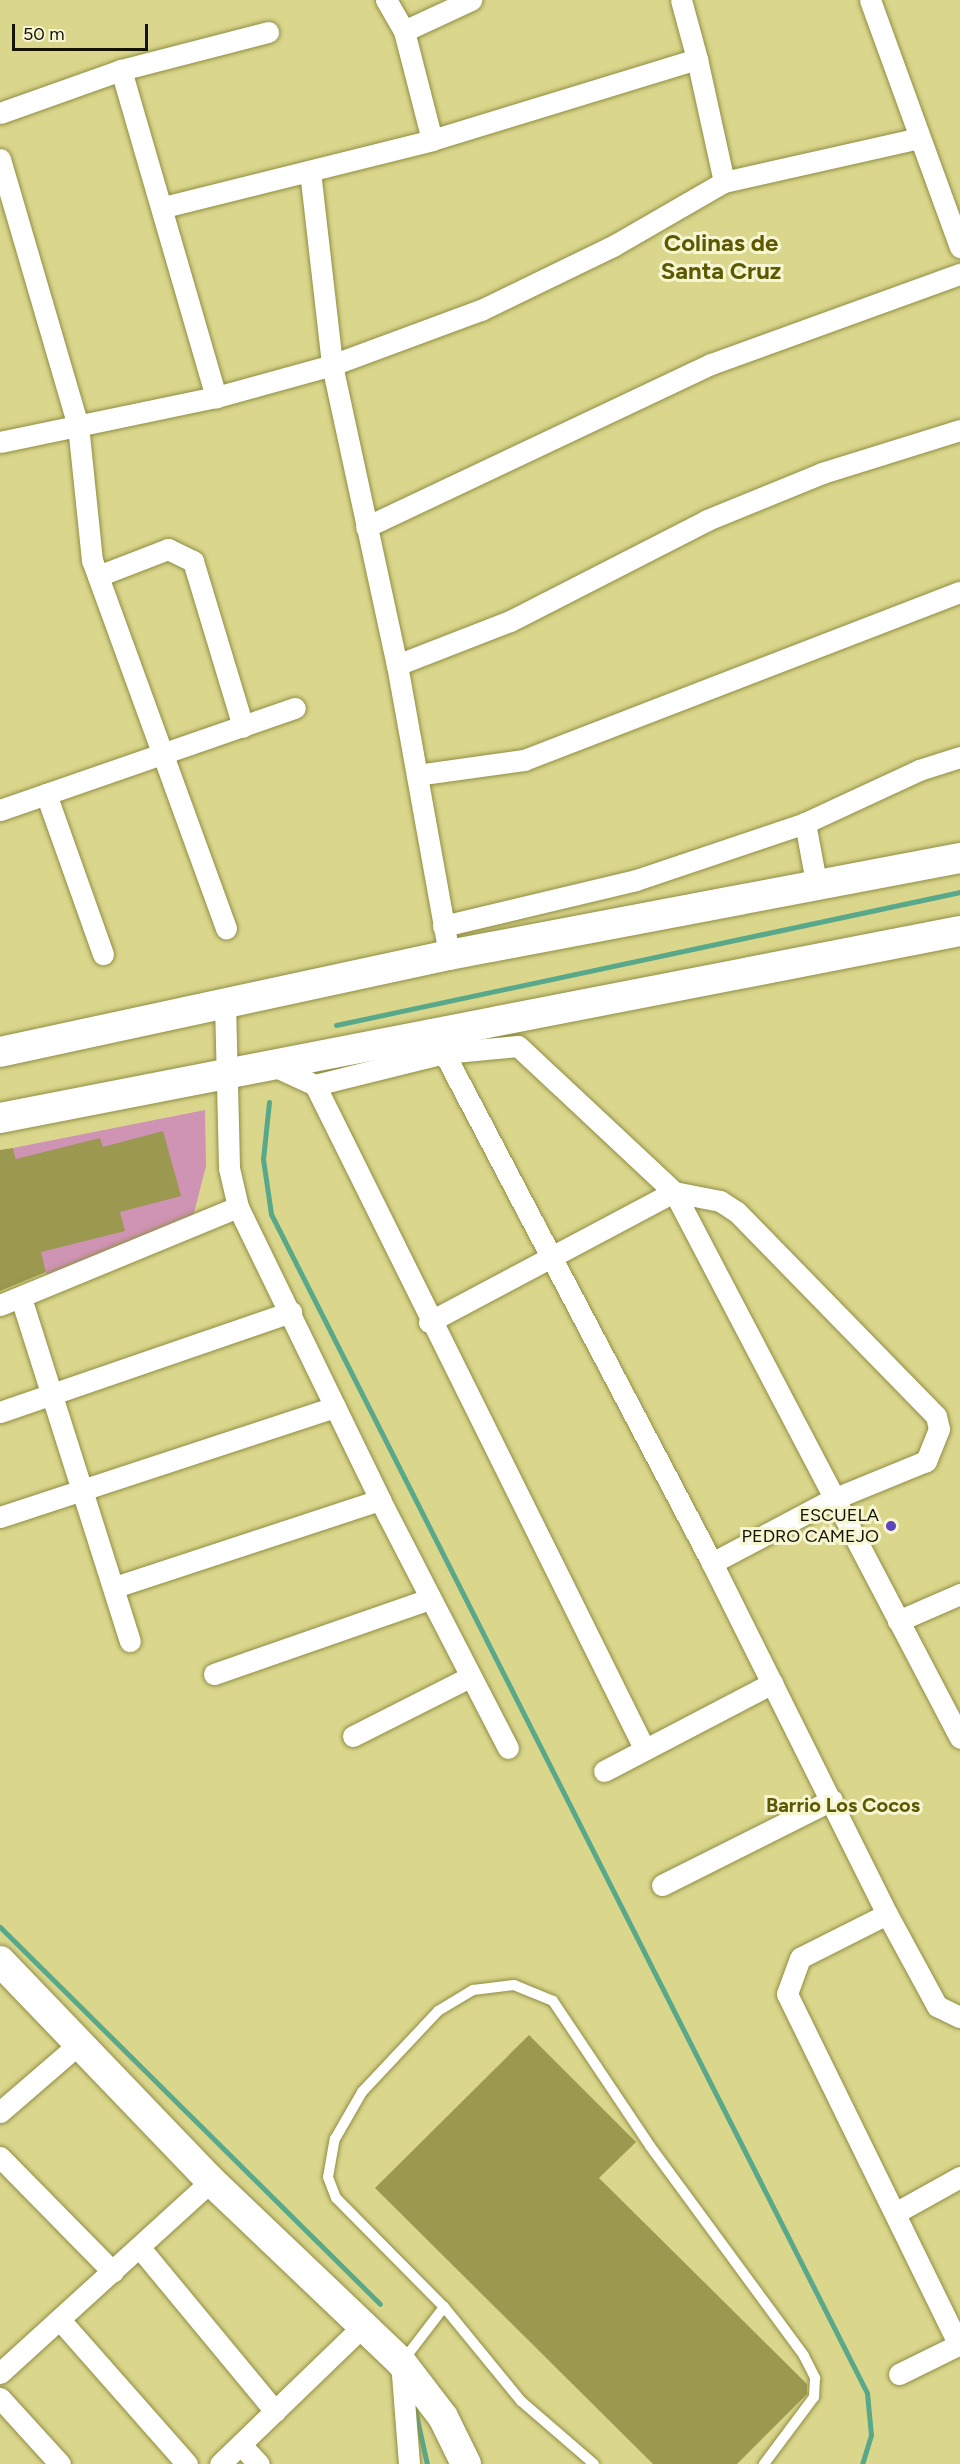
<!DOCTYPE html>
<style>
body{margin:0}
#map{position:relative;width:960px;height:2464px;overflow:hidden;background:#dad78d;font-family:Figtree,sans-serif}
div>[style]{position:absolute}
.green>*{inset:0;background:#cf93b3}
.stream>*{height:5px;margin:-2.5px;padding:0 2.5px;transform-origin:2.5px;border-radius:2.5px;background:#5aa88a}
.building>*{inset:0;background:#9b984f}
.roads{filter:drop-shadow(0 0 2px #918d44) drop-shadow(0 0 2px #918d44)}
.service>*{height:10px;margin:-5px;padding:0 5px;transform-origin:5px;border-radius:5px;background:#fff}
.minor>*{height:21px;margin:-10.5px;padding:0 10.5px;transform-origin:10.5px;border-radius:10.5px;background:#fff}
.secondary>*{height:30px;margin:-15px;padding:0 15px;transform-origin:15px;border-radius:15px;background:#fff}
.dots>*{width:16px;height:16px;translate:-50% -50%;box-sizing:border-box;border:3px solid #f7f6d2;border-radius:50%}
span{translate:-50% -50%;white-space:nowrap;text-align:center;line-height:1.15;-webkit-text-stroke:6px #f7f6d2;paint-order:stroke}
.poi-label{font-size:18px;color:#141200}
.right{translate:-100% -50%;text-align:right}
.neighbourhood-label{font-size:20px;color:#5d5903;font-weight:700}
.district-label{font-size:24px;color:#5d5903;font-weight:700}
.scale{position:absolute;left:12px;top:24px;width:136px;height:27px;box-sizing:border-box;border:3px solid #141200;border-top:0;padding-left:8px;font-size:18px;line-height:21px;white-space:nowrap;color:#141200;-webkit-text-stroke:4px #f7f6d2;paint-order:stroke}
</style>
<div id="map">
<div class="green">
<div style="clip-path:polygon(205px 1110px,206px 1166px,194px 1213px,180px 1228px,47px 1276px,13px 1148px)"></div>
</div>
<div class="stream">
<div style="left:336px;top:1025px;width:638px;rotate:-12.03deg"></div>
<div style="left:269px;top:1102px;width:57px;rotate:96deg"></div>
<div style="left:263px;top:1159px;width:56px;rotate:81.7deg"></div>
<div style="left:271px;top:1214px;width:1321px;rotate:63.18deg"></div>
<div style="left:867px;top:2393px;width:42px;rotate:84.6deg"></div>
<div style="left:871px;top:2435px;width:30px;rotate:107deg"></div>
<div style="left:0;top:1927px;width:535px;rotate:44.77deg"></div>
<div style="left:413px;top:2401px;width:65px;rotate:77.5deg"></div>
</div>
<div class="building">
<div style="clip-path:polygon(163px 1131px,181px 1196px,120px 1212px,125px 1231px,41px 1252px,46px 1272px,0 1291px,0 1150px,13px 1148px,16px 1159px,100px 1138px,103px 1147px)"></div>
<div style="clip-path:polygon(529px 2035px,636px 2142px,599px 2178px,807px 2384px,807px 2394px,737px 2464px,653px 2464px,375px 2188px)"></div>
</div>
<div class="roads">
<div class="service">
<div style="left:402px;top:2362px;width:69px;rotate:-52.6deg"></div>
<div style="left:594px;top:2464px;width:96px;rotate:-139.2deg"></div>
<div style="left:521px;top:2401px;width:122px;rotate:-129.3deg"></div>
<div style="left:444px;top:2307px;width:153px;rotate:-134.7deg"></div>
<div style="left:336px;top:2198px;width:22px;rotate:-111deg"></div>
<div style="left:328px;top:2177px;width:39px;rotate:-80deg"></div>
<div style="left:335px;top:2139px;width:54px;rotate:-60.1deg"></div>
<div style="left:362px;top:2092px;width:111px;rotate:-46.8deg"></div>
<div style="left:438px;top:2011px;width:41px;rotate:-31deg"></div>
<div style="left:473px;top:1990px;width:41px;rotate:-7deg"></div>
<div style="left:514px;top:1985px;width:42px;rotate:22.3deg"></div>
<div style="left:553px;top:2001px;width:174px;rotate:56.2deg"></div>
<div style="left:650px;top:2146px;width:260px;rotate:53.7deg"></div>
<div style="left:804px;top:2356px;width:25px;rotate:63deg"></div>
<div style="left:815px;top:2378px;width:19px;rotate:93deg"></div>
<div style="left:814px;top:2397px;width:84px;rotate:126.7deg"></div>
</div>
<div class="minor">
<div style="left:681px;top:0;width:61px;rotate:74.8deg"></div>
<div style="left:870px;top:0;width:263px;rotate:70deg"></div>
<div style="left:404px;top:31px;width:74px;rotate:-24.8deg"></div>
<div style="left:121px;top:70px;width:341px;rotate:73.8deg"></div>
<div style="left:0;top:113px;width:128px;rotate:-19.6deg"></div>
<div style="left:121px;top:70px;width:152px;rotate:-14.5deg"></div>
<div style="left:432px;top:140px;width:277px;rotate:-17deg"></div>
<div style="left:697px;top:59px;width:126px;rotate:77.6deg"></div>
<div style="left:0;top:159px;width:277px;rotate:73.7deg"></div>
<div style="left:78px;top:425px;width:136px;rotate:84.1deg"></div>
<div style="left:92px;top:560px;width:392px;rotate:70deg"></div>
<div style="left:310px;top:171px;width:195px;rotate:83.5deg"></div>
<div style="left:332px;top:365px;width:307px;rotate:77.8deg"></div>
<div style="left:397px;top:665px;width:295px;rotate:79.8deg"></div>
<div style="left:164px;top:207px;width:276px;rotate:-14deg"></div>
<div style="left:432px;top:140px;width:113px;rotate:-104.4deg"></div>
<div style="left:404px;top:31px;width:36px;rotate:-120deg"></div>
<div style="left:0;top:442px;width:221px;rotate:-11.8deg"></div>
<div style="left:216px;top:397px;width:120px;rotate:-15.4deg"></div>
<div style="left:332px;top:365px;width:159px;rotate:-20.3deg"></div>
<div style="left:481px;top:310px;width:147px;rotate:-25.9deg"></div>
<div style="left:613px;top:246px;width:128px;rotate:-30deg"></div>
<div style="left:724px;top:182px;width:200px;rotate:-12.7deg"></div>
<div style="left:366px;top:527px;width:382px;rotate:-25.3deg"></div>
<div style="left:711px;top:364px;width:265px;rotate:-19.9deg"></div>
<div style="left:98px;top:576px;width:75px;rotate:-21.1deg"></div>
<div style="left:168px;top:549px;width:28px;rotate:26deg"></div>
<div style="left:193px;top:561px;width:173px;rotate:73.2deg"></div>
<div style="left:397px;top:665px;width:121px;rotate:-21.3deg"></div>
<div style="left:510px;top:621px;width:221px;rotate:-27.1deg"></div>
<div style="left:707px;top:520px;width:124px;rotate:-22.2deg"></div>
<div style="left:822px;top:473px;width:145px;rotate:-17.3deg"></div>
<div style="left:417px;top:775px;width:108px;rotate:-8deg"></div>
<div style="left:524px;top:760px;width:467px;rotate:-21.1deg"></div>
<div style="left:46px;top:794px;width:170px;rotate:70.4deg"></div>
<div style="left:0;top:810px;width:312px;rotate:-19.1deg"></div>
<div style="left:805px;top:823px;width:65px;rotate:79.4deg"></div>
<div style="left:443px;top:926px;width:198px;rotate:-13.4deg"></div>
<div style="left:636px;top:880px;width:178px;rotate:-18.6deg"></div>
<div style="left:805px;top:823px;width:126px;rotate:-24.9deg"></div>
<div style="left:919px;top:770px;width:43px;rotate:-17.6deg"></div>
<div style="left:225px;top:1002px;width:166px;rotate:88.6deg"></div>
<div style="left:229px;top:1168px;width:40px;rotate:77deg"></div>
<div style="left:238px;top:1207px;width:326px;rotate:64.1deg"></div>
<div style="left:380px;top:1500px;width:279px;rotate:62.7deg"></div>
<div style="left:444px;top:1053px;width:576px;rotate:62.28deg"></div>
<div style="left:712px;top:1563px;width:392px;rotate:63.5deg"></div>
<div style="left:887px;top:1914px;width:105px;rotate:61.5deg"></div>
<div style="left:937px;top:2006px;width:25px;rotate:26deg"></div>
<div style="left:276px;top:1067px;width:43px;rotate:24.8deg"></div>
<div style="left:315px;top:1085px;width:133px;rotate:-13.9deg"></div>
<div style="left:444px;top:1053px;width:74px;rotate:-5.4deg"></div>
<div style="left:518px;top:1046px;width:214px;rotate:43.1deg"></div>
<div style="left:674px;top:1192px;width:616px;rotate:62.35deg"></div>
<div style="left:315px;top:1085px;width:740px;rotate:63.61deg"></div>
<div style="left:21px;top:1298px;width:360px;rotate:72.4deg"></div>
<div style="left:0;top:1305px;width:257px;rotate:-22.4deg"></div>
<div style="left:429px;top:1322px;width:277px;rotate:-28deg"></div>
<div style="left:674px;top:1192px;width:47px;rotate:11.1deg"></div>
<div style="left:720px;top:1201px;width:20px;rotate:33deg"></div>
<div style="left:737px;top:1212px;width:285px;rotate:45.7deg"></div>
<div style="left:936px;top:1416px;width:13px;rotate:77deg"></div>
<div style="left:939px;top:1429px;width:35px;rotate:112deg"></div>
<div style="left:926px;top:1461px;width:103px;rotate:157.7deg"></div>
<div style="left:831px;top:1500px;width:135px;rotate:152.1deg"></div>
<div style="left:0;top:1412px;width:308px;rotate:-19deg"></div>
<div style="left:0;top:1517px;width:353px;rotate:-18.2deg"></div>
<div style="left:115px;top:1587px;width:279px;rotate:-18.2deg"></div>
<div style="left:898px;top:1621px;width:68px;rotate:-23.5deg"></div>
<div style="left:214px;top:1674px;width:228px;rotate:-19.2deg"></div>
<div style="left:353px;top:1736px;width:131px;rotate:-26.8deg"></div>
<div style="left:604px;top:1771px;width:190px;rotate:-27.6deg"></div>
<div style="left:662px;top:1885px;width:190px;rotate:-26.6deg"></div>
<div style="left:887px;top:1914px;width:97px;rotate:153.2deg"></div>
<div style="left:800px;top:1958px;width:38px;rotate:110deg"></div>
<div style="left:787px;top:1994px;width:391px;rotate:63.9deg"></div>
<div style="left:0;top:2112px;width:107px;rotate:-40.8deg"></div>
<div style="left:0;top:2157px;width:161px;rotate:45.5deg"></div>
<div style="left:897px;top:2212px;width:72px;rotate:-29.1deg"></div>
<div style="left:140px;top:2248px;width:212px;rotate:50.4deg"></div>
<div style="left:60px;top:2320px;width:192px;rotate:48.6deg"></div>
<div style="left:401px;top:2362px;width:102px;rotate:85.5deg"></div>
<div style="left:0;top:2373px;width:285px;rotate:-42.3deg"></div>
<div style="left:899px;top:2374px;width:68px;rotate:-26.2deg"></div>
<div style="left:0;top:2398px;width:89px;rotate:47.7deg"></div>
<div style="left:241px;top:2445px;width:26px;rotate:47deg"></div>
<div style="left:220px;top:2464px;width:199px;rotate:-44deg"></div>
</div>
<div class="secondary">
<div style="left:0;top:1052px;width:459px;rotate:-12.2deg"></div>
<div style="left:449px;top:955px;width:520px;rotate:-10.75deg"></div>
<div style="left:0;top:1118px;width:978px;rotate:-11.02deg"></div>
<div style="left:0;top:1961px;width:305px;rotate:46.2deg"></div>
<div style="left:211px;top:2181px;width:262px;rotate:43.6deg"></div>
<div style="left:401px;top:2362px;width:69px;rotate:52.6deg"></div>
<div style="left:443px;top:2417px;width:52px;rotate:63.9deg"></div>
</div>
</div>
<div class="dots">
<div style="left:891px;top:1526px;background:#5c45bd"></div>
</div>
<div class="poi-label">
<span class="right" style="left:879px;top:1526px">ESCUELA<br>PEDRO CAMEJO</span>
</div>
<div class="neighbourhood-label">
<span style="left:843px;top:1805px">Barrio Los Cocos</span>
</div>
<div class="district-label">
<span style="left:721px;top:257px">Colinas de<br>Santa Cruz</span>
</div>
<div class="scale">50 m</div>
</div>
